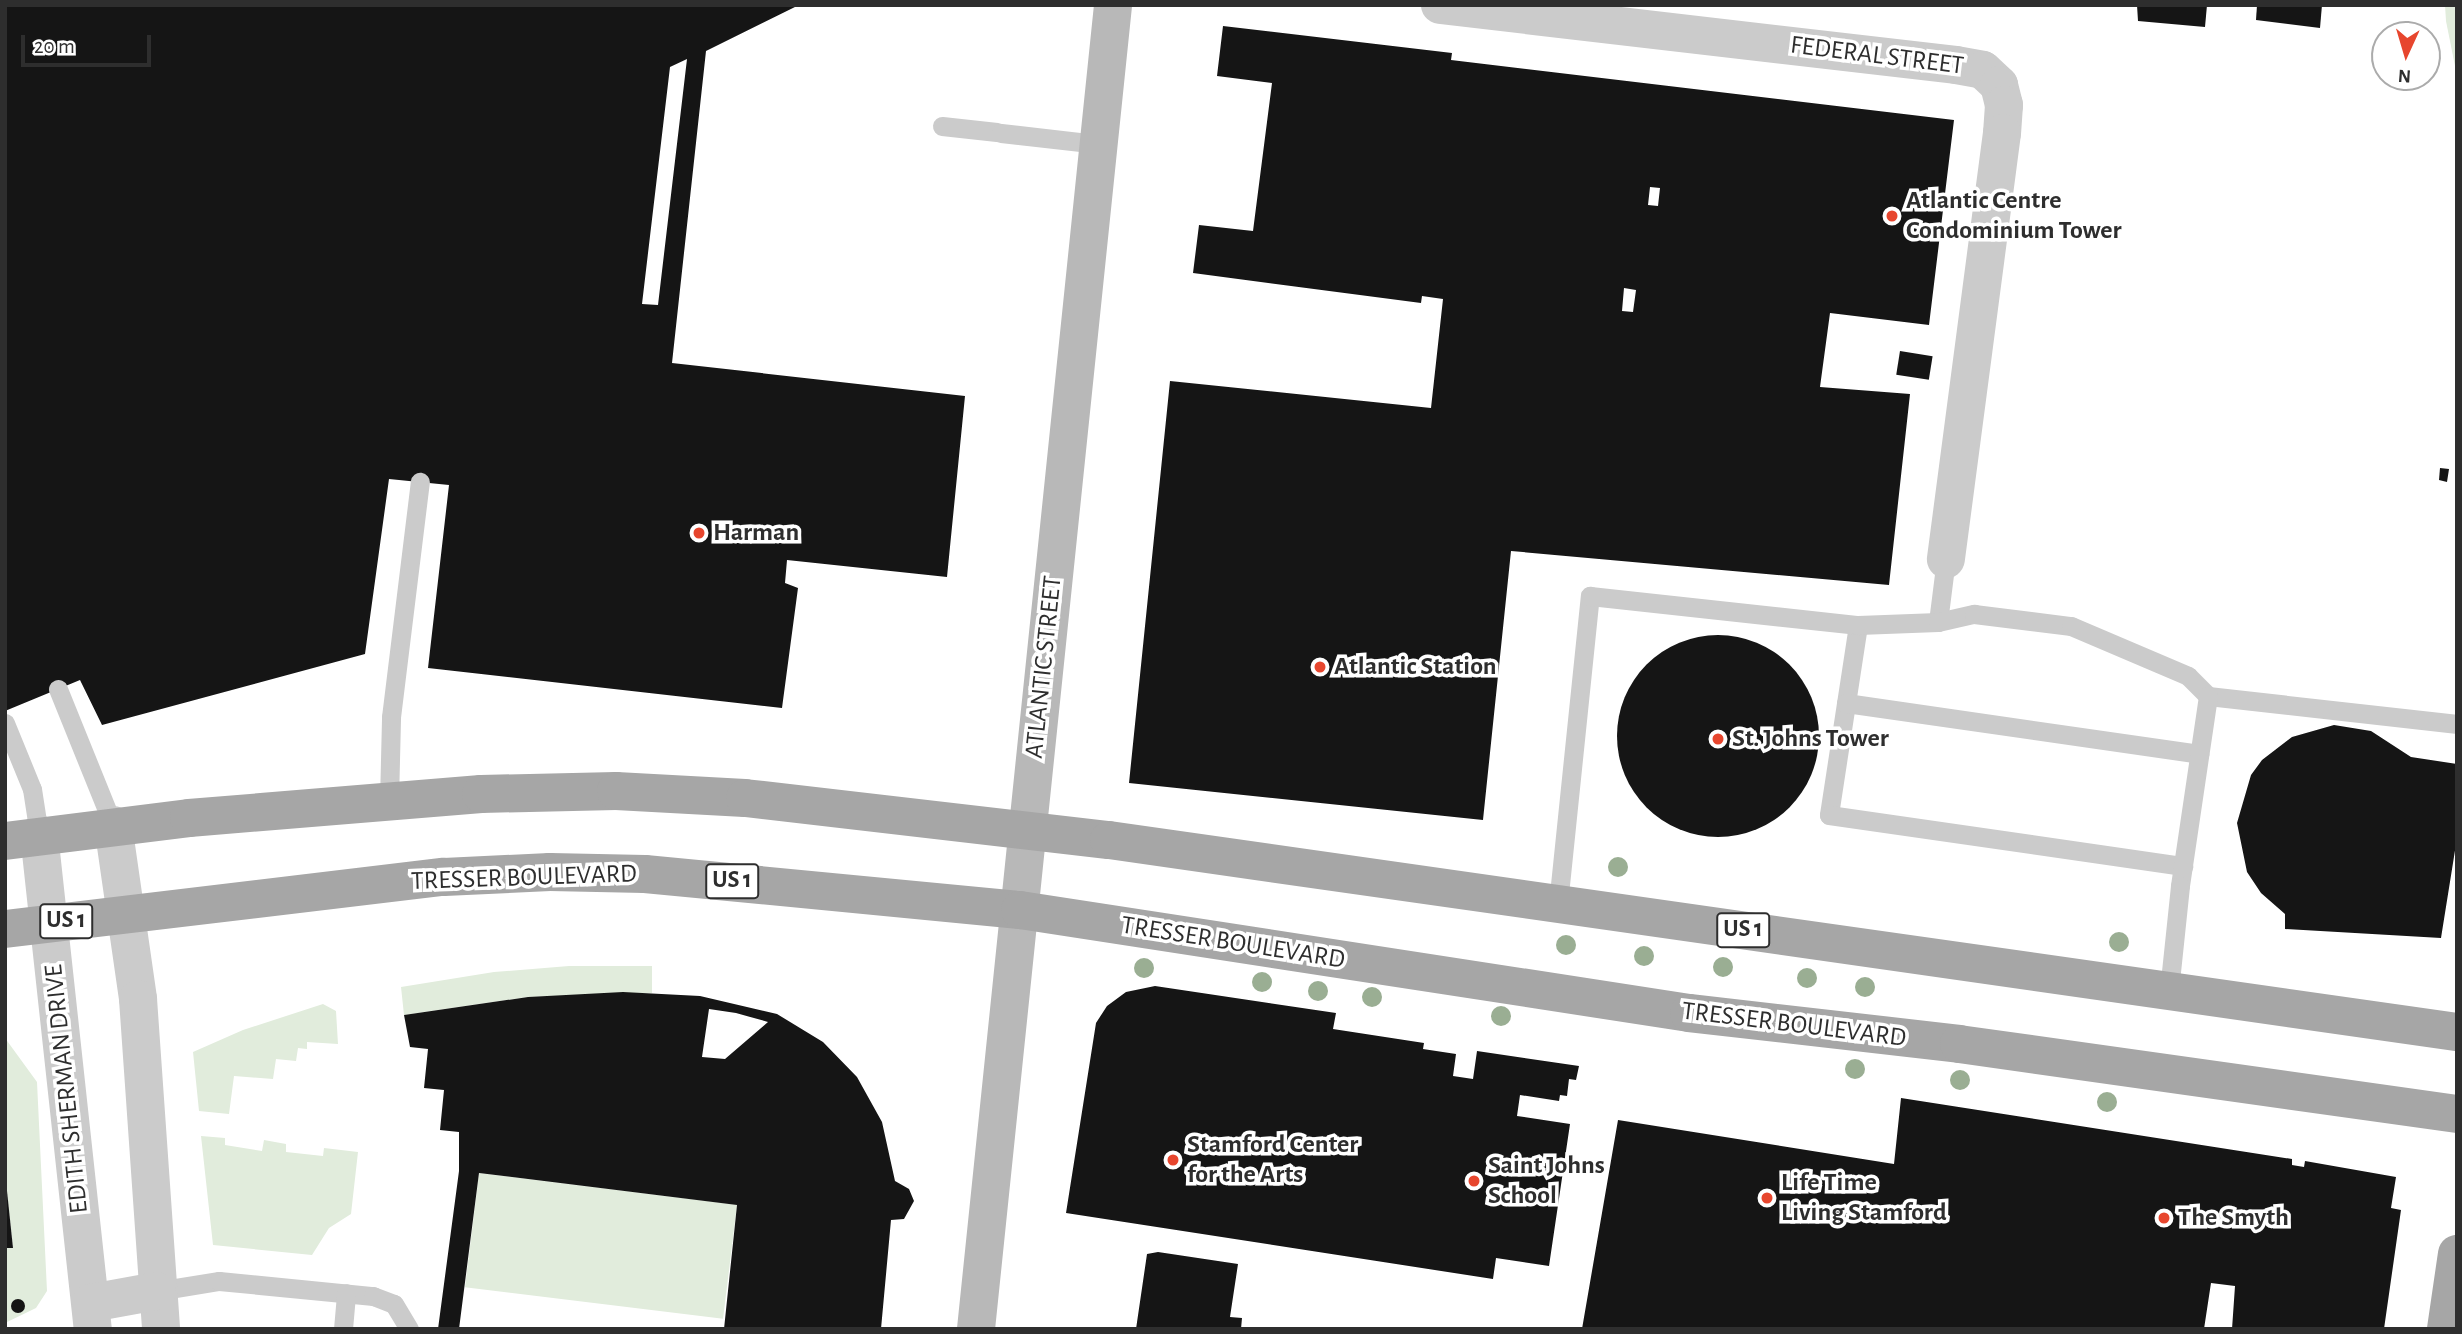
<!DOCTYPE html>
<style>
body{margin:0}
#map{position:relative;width:2462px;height:1334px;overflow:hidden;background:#fff;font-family:"Alegreya Sans",sans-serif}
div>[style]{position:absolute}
.green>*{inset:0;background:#e1ecdc;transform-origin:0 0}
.building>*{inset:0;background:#151515;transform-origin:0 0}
.round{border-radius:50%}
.service>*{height:19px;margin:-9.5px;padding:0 9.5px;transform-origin:9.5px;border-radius:9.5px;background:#cbcbcb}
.minor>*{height:38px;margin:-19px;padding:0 19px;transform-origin:19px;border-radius:19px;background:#cbcbcb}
.secondary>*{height:38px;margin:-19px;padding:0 19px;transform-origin:19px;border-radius:19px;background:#b8b8b8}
.primary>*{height:38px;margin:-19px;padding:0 19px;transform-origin:19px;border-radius:19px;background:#a6a6a6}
.trees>*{width:20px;height:20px;margin:-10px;border-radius:50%;background:#9aae93}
.dots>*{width:19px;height:19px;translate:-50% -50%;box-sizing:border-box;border:4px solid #fff;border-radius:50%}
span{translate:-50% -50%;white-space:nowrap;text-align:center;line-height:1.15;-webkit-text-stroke:7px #fff;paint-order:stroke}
.shield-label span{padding:2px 5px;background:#fff;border:2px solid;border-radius:5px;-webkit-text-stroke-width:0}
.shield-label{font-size:24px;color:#2e2e2e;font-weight:700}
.street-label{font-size:26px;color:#2e2e2e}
.poi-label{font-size:26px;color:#2e2e2e;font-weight:700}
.left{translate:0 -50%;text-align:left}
.frame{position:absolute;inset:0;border:7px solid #2e2e2e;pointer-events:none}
.north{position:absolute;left:2371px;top:21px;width:70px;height:70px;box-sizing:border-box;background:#fff;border:2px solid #ababab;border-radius:50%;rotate:184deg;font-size:19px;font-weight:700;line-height:28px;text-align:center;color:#2e2e2e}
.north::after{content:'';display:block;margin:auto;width:24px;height:32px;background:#e7462e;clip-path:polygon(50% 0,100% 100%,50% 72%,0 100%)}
.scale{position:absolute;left:21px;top:35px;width:130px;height:32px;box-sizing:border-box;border:4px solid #2e2e2e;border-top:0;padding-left:9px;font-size:21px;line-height:24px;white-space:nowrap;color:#2e2e2e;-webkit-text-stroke:5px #fff;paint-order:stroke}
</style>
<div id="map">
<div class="green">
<div style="clip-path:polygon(2445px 5px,2457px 5px,2457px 76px,2446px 21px)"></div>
<div style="clip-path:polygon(569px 966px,652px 966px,652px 993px,528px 997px,404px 1015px,401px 987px,494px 972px)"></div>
<div style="clip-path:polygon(323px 1004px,336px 1011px,338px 1044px,307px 1042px,307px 1049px,298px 1048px,296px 1061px,276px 1059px,273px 1079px,234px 1076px,229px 1114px,199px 1111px,193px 1052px,243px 1030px)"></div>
<div style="clip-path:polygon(5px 1038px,37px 1082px,47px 1291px,36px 1308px,5px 1323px,5px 1248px,13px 1248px,5px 1176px)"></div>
<div style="clip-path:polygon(201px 1136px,225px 1138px,225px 1145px,262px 1151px,264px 1140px,286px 1144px,286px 1152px,323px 1156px,324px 1148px,358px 1152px,351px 1214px,329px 1228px,312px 1255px,213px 1245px)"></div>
<div style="left:479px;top:1173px;width:260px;height:115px;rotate:7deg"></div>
</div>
<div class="building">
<div style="clip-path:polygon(evenodd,5px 5px,799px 5px,706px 51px,672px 363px,965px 396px,947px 577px,787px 560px,785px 583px,798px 588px,782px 708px,428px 668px,449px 485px,389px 479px,365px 654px,102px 725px,80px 680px,5px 711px,5px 5px,687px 59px,658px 305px,642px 304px,670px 67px,687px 59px)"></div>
<div style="clip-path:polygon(2137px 5px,2207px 5px,2205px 27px,2138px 21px)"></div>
<div style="clip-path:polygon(2257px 5px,2322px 5px,2320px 28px,2256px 20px)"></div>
<div style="clip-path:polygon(evenodd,1223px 26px,1452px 53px,1451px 60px,1954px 120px,1929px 325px,1830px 313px,1820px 387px,1910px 394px,1889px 585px,1511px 551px,1483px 820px,1129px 783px,1170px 381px,1431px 408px,1443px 299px,1422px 296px,1421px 303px,1193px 273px,1199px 225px,1253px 231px,1272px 83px,1217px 76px,1223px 26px,1650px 187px,1660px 188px,1658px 206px,1648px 205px,1650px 187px,1223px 26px,1624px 288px,1636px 290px,1633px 312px,1622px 311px,1624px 288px)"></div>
<div style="left:1900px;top:351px;width:33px;height:24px;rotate:9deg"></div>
<div style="clip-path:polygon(2440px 468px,2449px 469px,2447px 482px,2439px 480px)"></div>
<div class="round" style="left:1617px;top:635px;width:202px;height:202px"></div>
<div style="clip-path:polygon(2334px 725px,2371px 731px,2411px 757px,2457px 764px,2457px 838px,2441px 938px,2285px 929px,2285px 914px,2261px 893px,2247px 872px,2237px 823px,2251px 775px,2262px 760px,2292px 737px)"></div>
<div style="clip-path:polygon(1155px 986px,1336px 1013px,1333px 1029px,1424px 1043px,1423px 1049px,1456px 1054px,1453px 1076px,1473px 1079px,1477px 1051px,1579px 1066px,1576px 1080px,1569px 1079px,1567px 1096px,1560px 1095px,1559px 1101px,1520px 1095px,1517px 1116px,1570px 1124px,1549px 1266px,1496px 1258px,1493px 1279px,1066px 1213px,1096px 1023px,1107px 1006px,1126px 992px)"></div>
<div style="clip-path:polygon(evenodd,623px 992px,700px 996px,777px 1014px,823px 1042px,857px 1077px,882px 1122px,895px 1181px,909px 1189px,914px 1201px,904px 1219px,891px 1220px,881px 1329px,724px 1329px,737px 1205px,479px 1173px,459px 1329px,438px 1329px,459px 1171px,459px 1132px,440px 1130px,444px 1090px,424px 1088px,428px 1049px,410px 1047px,404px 1015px,528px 997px,623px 992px,709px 1009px,736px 1013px,768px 1022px,725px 1059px,702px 1057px,709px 1009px)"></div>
<div style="clip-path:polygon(1901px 1098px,2292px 1159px,2292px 1165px,2304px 1167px,2305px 1161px,2396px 1177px,2391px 1208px,2401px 1210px,2384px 1329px,2232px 1329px,2235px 1286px,2211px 1283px,2204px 1329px,1582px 1329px,1618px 1120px,1894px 1164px)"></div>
<div style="clip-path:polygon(5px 1191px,7px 1191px,13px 1248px,5px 1248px)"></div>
<div style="clip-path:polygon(1158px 1252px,1238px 1264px,1230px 1317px,1242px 1318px,1241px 1329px,1136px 1329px,1147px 1254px)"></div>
<div class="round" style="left:11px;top:1299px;width:14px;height:14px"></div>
</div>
<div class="service">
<div style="left:942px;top:126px;width:55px;rotate:6.2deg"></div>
<div style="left:1001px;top:133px;width:98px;rotate:6.5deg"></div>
<div style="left:1938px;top:622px;width:64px;rotate:-82.8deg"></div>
<div style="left:1858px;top:625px;width:192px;rotate:98.7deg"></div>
<div style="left:1829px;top:815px;width:358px;rotate:8.2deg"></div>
<div style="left:58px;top:689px;width:147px;rotate:68deg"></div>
<div style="left:2208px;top:696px;width:251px;rotate:6.4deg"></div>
<div style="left:1846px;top:703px;width:357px;rotate:8.2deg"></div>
<div style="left:5px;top:723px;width:71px;rotate:67.8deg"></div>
<div style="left:32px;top:789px;width:46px;rotate:81.2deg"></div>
<div style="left:389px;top:801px;width:84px;rotate:-88.6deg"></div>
<div style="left:391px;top:717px;width:237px;rotate:-83deg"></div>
<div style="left:1558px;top:904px;width:310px;rotate:-84.1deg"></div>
<div style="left:1590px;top:596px;width:270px;rotate:6.2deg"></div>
<div style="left:1858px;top:625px;width:80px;rotate:-2.1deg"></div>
<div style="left:1938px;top:622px;width:37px;rotate:-13deg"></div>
<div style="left:1974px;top:614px;width:98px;rotate:7.1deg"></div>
<div style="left:2071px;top:626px;width:127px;rotate:23.1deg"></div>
<div style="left:2188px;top:676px;width:28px;rotate:45deg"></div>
<div style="left:2208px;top:696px;width:192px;rotate:98.4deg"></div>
<div style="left:2180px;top:886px;width:106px;rotate:96deg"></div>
<div style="left:157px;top:1291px;width:63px;rotate:-9.2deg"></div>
<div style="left:219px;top:1281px;width:155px;rotate:5.6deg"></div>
<div style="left:373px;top:1296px;width:22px;rotate:21deg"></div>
<div style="left:394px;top:1304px;width:29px;rotate:59deg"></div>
<div style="left:343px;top:1329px;width:36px;rotate:-85deg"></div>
</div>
<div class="minor">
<div style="left:1440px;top:5px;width:519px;rotate:6.63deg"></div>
<div style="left:1956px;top:65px;width:27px;rotate:10deg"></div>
<div style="left:1983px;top:70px;width:22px;rotate:43deg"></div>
<div style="left:1999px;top:85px;width:21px;rotate:76deg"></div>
<div style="left:2004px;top:105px;width:28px;rotate:94deg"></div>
<div style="left:2002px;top:133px;width:430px;rotate:97.5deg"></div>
<div style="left:113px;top:825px;width:176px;rotate:81.8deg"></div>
<div style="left:138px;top:999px;width:331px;rotate:86deg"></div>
<div style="left:39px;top:834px;width:498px;rotate:83.8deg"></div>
<div style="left:91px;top:1303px;width:67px;rotate:-10.3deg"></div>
</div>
<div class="secondary">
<div style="left:976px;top:1329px;width:1331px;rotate:-84.09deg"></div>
</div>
<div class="primary">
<div style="left:5px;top:841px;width:185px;rotate:-7.1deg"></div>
<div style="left:189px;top:818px;width:293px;rotate:-4.7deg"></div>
<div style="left:481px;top:794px;width:135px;rotate:-1.3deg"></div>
<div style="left:616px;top:791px;width:129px;rotate:3.1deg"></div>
<div style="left:745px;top:798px;width:366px;rotate:6.6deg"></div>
<div style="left:1109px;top:840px;width:1362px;rotate:8.11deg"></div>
<div style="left:5px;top:929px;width:442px;rotate:-6.8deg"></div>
<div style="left:444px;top:877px;width:106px;rotate:-2.7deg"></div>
<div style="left:550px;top:872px;width:95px;rotate:1.2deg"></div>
<div style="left:645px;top:874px;width:377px;rotate:5.5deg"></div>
<div style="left:1020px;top:910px;width:677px;rotate:8.75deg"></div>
<div style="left:1689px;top:1013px;width:272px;rotate:6.5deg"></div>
<div style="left:1959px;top:1044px;width:503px;rotate:8deg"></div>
<div style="left:2446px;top:1329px;width:76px;rotate:-81.7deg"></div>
</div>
<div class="trees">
<div style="left:1618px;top:867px"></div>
<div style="left:2119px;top:942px"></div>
<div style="left:1566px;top:945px"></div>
<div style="left:1644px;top:956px"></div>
<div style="left:1723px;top:967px"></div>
<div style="left:1144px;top:968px"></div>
<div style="left:1807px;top:978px"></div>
<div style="left:1262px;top:982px"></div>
<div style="left:1865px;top:987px"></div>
<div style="left:1318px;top:991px"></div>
<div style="left:1372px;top:997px"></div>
<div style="left:1501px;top:1016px"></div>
<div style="left:1855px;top:1069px"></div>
<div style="left:1960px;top:1080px"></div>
<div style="left:2107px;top:1102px"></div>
</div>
<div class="dots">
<div style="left:1892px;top:216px;background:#e7462e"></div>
<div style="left:699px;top:533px;background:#e7462e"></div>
<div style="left:1320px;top:667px;background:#e7462e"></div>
<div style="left:1718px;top:739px;background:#e7462e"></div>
<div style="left:1173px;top:1160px;background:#e7462e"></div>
<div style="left:1474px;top:1181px;background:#e7462e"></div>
<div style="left:1767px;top:1198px;background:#e7462e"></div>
<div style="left:2164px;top:1218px;background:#e7462e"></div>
</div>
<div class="shield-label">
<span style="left:732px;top:881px">US 1</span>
<span style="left:66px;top:921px">US 1</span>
<span style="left:1743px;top:930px">US 1</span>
</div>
<div class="street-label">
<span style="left:1877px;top:56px;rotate:7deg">FEDERAL STREET</span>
<span style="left:1044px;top:667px;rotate:-84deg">ATLANTIC STREET</span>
<span style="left:524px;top:878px;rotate:-2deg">TRESSER BOULEVARD</span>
<span style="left:1233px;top:943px;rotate:9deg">TRESSER BOULEVARD</span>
<span style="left:1794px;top:1025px;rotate:7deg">TRESSER BOULEVARD</span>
<span style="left:67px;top:1089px;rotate:-96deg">EDITH SHERMAN DRIVE</span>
</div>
<div class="poi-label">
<span class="left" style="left:1906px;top:216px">Atlantic Centre<br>Condominium Tower</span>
<span class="left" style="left:713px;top:533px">Harman</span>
<span class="left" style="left:1334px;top:667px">Atlantic Station</span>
<span class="left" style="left:1732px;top:739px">St. Johns Tower</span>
<span class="left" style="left:1187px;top:1160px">Stamford Center<br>for the Arts</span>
<span class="left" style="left:1488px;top:1181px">Saint Johns<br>School</span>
<span class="left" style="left:1781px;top:1198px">Life Time<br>Living Stamford</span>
<span class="left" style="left:2178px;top:1218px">The Smyth</span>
</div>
<div class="frame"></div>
<div class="north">N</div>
<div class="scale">20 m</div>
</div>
